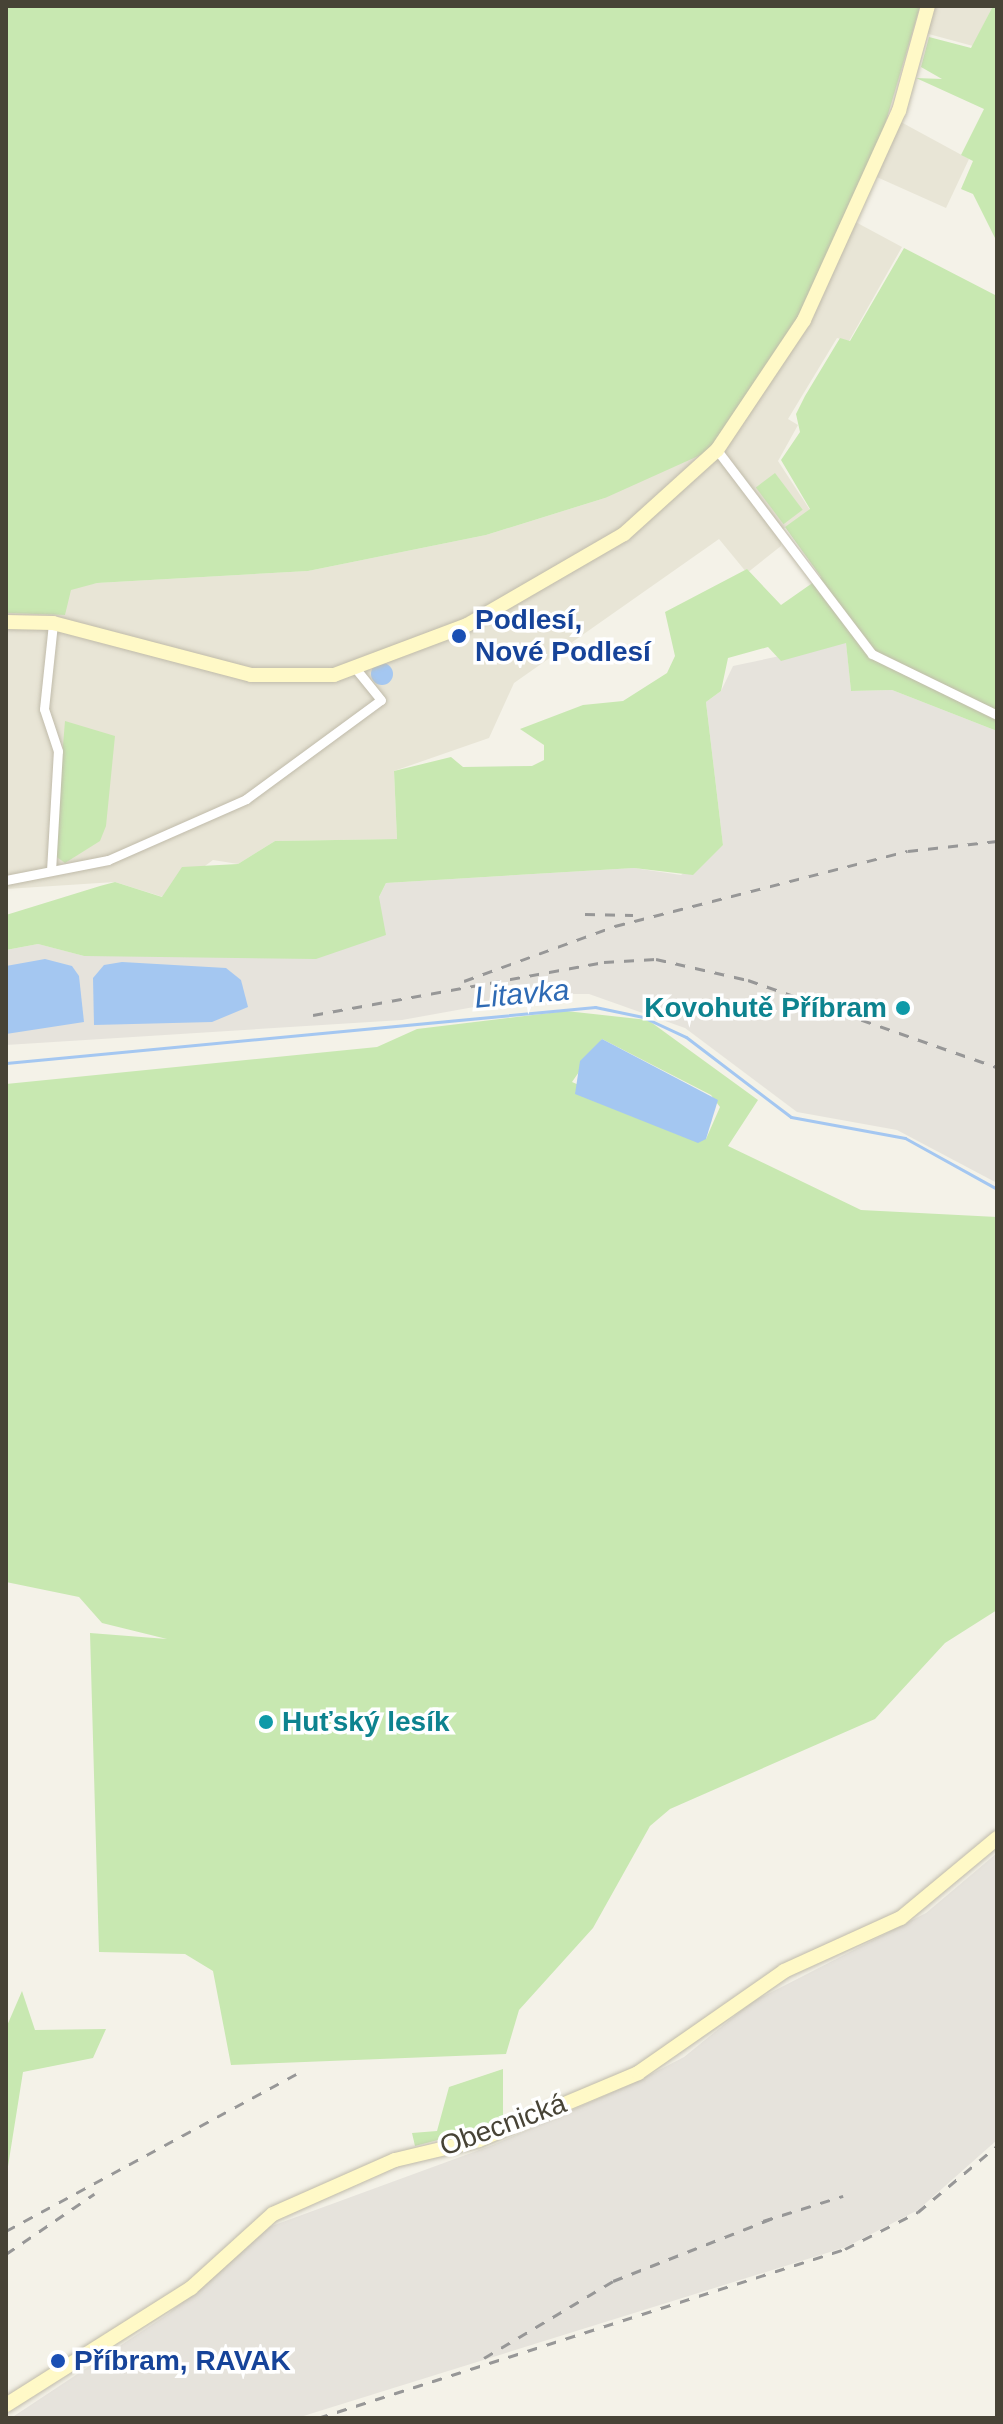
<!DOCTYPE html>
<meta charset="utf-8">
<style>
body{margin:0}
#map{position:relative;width:1003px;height:2424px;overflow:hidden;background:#f4f2e8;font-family:Arial,sans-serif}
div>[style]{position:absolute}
.residential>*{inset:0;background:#e8e5d6}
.industrial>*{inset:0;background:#e6e3dc}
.green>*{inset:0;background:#c8e8b1;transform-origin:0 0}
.water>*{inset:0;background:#a4c7f1}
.round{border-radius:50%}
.stream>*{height:3px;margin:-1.5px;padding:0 1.5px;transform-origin:1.5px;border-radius:1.5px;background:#a4c7f1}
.roads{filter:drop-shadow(0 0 2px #c0bbaa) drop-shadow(0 0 2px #c0bbaa)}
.street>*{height:9px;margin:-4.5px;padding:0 4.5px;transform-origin:4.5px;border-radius:4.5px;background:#fff}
.secondary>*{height:14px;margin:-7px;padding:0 7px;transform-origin:7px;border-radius:7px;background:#fff9c7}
.rail>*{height:3px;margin-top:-1.5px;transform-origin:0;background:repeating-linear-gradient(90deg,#979797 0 10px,transparent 0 20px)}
.dots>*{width:22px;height:22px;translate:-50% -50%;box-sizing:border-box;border:4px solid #fff;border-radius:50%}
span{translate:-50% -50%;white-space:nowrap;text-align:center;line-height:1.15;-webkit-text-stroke:7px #fff;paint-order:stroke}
.transit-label{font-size:28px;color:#164399;font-weight:700}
.left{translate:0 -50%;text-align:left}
.culture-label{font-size:28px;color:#0d838f;font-weight:700}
.right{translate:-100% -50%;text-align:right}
.street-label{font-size:28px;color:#474336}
.water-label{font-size:30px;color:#2e6ab4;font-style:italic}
.frame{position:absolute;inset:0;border:8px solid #474336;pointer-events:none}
</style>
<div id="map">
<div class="residential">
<div style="clip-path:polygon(920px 6px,993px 6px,973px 46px,914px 30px,888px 115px,969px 159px,946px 208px,870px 174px,850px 219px,902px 247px,849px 341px,837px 338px,788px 419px,798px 425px,778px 461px,810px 510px,783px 529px,781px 546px,747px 573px,719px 539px,514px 683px,489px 738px,394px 771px,397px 839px,275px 841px,238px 864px,213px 860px,163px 897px,115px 882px,6px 889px,6px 613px,65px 615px,66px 588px,97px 583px,308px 571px,486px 535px,605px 498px)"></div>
</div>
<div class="industrial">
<div style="clip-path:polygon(846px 642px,851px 691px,892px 690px,997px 731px,997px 1183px,897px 1130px,797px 1112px,685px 1028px,589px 994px,546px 994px,402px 1020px,6px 1045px,6px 950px,38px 944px,84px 956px,119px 954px,379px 897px,386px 883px,634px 868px,681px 875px,723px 845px,706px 702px,721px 691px,733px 666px)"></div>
<div style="clip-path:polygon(997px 1853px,997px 2140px,918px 2210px,846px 2247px,297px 2418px,11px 2418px,168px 2314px,269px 2227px,493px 2145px,638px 2081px,684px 2057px,752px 2002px,926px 1913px)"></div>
</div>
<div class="green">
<div style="clip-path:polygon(6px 6px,920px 6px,872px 168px,802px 325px,716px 448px,605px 498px,486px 535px,308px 571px,97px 583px,71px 590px,65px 615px,6px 613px)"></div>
<div style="clip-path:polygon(993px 6px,997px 6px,997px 242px,973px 194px,961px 189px,973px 161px,961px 155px,984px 109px,916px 78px,942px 79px,921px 67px,929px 37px,971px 48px)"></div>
<div style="clip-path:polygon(904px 248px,997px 296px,997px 731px,892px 690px,851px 691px,846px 643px,781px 661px,768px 647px,728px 658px,721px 691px,706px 702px,723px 845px,693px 875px,634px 868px,386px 883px,379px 897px,386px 935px,316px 959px,84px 956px,38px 944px,6px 950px,6px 915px,100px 886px,115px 882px,162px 897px,182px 867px,238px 864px,275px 841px,397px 839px,394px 771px,451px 757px,463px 767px,532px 766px,544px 760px,544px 745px,520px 729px,583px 705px,623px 701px,667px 673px,675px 656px,665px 612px,747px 569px,781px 605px,821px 577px,785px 527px,810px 509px,781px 460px,800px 432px,796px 414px,805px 396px,840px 338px,850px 341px)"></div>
<div style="left:775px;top:473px;width:46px;height:24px;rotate:53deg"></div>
<div style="clip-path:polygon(65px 721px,115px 736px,106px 826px,100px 841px,65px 863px,54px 855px)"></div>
<div style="clip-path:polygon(evenodd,566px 1011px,648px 1020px,758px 1100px,728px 1146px,861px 1210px,997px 1217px,997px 1610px,945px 1643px,875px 1719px,670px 1809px,650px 1826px,593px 1928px,519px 2010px,506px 2054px,231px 2065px,213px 1971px,185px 1954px,99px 1952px,90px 1633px,167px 1639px,102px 1623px,79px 1597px,6px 1582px,6px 1084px,377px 1047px,417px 1029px,566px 1011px,602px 1039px,711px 1095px,720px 1107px,706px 1139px,572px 1082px,602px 1039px)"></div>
<div style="clip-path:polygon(22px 1991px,35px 2030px,106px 2029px,93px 2058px,23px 2072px,6px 2179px,6px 2028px)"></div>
<div style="clip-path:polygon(503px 2069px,503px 2123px,415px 2146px,412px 2133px,437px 2131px,449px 2087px)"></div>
</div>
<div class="water">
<div class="round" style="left:371px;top:663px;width:22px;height:22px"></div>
<div style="clip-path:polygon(45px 959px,72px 966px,79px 976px,84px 1022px,6px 1034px,6px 966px)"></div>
<div style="clip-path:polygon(122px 962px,226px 968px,241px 980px,248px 1007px,212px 1022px,94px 1025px,93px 978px,104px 965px)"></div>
<div style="clip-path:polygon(602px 1039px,718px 1100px,706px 1139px,698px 1143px,575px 1094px,580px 1061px)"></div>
</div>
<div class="stream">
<div style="left:6px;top:1063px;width:592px;rotate:-5.43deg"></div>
<div style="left:595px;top:1007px;width:49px;rotate:11.8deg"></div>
<div style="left:643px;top:1017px;width:47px;rotate:24.9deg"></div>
<div style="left:686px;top:1037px;width:132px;rotate:37.3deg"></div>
<div style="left:791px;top:1117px;width:116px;rotate:10.4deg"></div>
<div style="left:905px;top:1138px;width:105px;rotate:29deg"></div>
</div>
<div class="roads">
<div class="street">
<div style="left:717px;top:450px;width:256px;rotate:52.8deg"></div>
<div style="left:872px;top:654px;width:139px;rotate:26deg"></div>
<div style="left:51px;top:871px;width:120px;rotate:-86.7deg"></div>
<div style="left:58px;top:751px;width:44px;rotate:-108.4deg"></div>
<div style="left:44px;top:709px;width:86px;rotate:-84deg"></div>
<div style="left:6px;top:880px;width:104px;rotate:-11.1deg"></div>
<div style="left:108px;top:860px;width:151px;rotate:-23.8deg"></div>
<div style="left:246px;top:799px;width:167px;rotate:-36.3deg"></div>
<div style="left:381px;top:700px;width:40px;rotate:-129deg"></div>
</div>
<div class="secondary">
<div style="left:6px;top:622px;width:47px;rotate:1.2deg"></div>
<div style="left:53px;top:623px;width:205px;rotate:14.7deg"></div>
<div style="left:251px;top:675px;width:83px"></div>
<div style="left:334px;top:675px;width:142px;rotate:-20.6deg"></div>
<div style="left:467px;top:625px;width:181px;rotate:-30.1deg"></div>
<div style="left:624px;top:534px;width:125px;rotate:-42.1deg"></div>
<div style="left:717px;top:450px;width:156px;rotate:-56.2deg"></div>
<div style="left:804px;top:320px;width:230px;rotate:-65.6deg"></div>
<div style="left:899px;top:111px;width:109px;rotate:-74.6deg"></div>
<div style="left:6px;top:2405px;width:219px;rotate:-32.3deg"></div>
<div style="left:191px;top:2288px;width:110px;rotate:-42.1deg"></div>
<div style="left:273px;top:2214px;width:133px;rotate:-23.9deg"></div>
<div style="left:395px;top:2160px;width:86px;rotate:-13.4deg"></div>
<div style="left:479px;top:2140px;width:173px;rotate:-22.8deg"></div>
<div style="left:638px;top:2073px;width:178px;rotate:-34.9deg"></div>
<div style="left:784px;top:1971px;width:128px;rotate:-24.4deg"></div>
<div style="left:901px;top:1918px;width:125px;rotate:-39.8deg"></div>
</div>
</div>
<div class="rail">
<div style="left:585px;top:914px;width:48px;rotate:1.2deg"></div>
<div style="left:464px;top:981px;width:161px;rotate:-20deg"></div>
<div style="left:615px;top:926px;width:302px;rotate:-14.4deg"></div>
<div style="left:908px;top:851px;width:90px;rotate:-6.4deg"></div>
<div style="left:313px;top:1015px;width:296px;rotate:-10.3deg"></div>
<div style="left:604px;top:962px;width:52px;rotate:-3.3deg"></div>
<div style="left:656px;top:959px;width:94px;rotate:12.9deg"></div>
<div style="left:748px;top:980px;width:264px;rotate:19.3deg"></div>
<div style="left:763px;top:2221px;width:84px;rotate:-17.4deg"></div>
<div style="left:6px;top:2231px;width:330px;rotate:-28.4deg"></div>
<div style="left:6px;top:2254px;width:107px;rotate:-34.3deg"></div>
<div style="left:484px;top:2358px;width:150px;rotate:-30.8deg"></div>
<div style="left:613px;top:2281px;width:172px;rotate:-21.5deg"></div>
<div style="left:318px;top:2418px;width:553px;rotate:-17.78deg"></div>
<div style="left:845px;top:2249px;width:82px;rotate:-26.9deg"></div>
<div style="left:918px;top:2212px;width:103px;rotate:-39.9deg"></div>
</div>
<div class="dots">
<div style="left:459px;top:636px;background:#1a4fb4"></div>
<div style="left:903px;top:1008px;background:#0f9aa8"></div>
<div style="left:266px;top:1722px;background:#0f9aa8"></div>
<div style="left:58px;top:2361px;background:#1a4fb4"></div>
</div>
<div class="transit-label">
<span class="left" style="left:475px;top:636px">Podlesí,<br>Nové Podlesí</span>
<span class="left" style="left:74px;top:2361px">Příbram, RAVAK</span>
</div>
<div class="culture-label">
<span class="right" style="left:887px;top:1008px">Kovohutě Příbram</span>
<span class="left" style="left:282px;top:1722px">Huťský lesík</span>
</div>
<div class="street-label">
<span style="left:503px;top:2125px;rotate:-20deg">Obecnická</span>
</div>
<div class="water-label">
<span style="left:522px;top:994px;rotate:-5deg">Litavka</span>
</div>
<div class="frame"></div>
</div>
